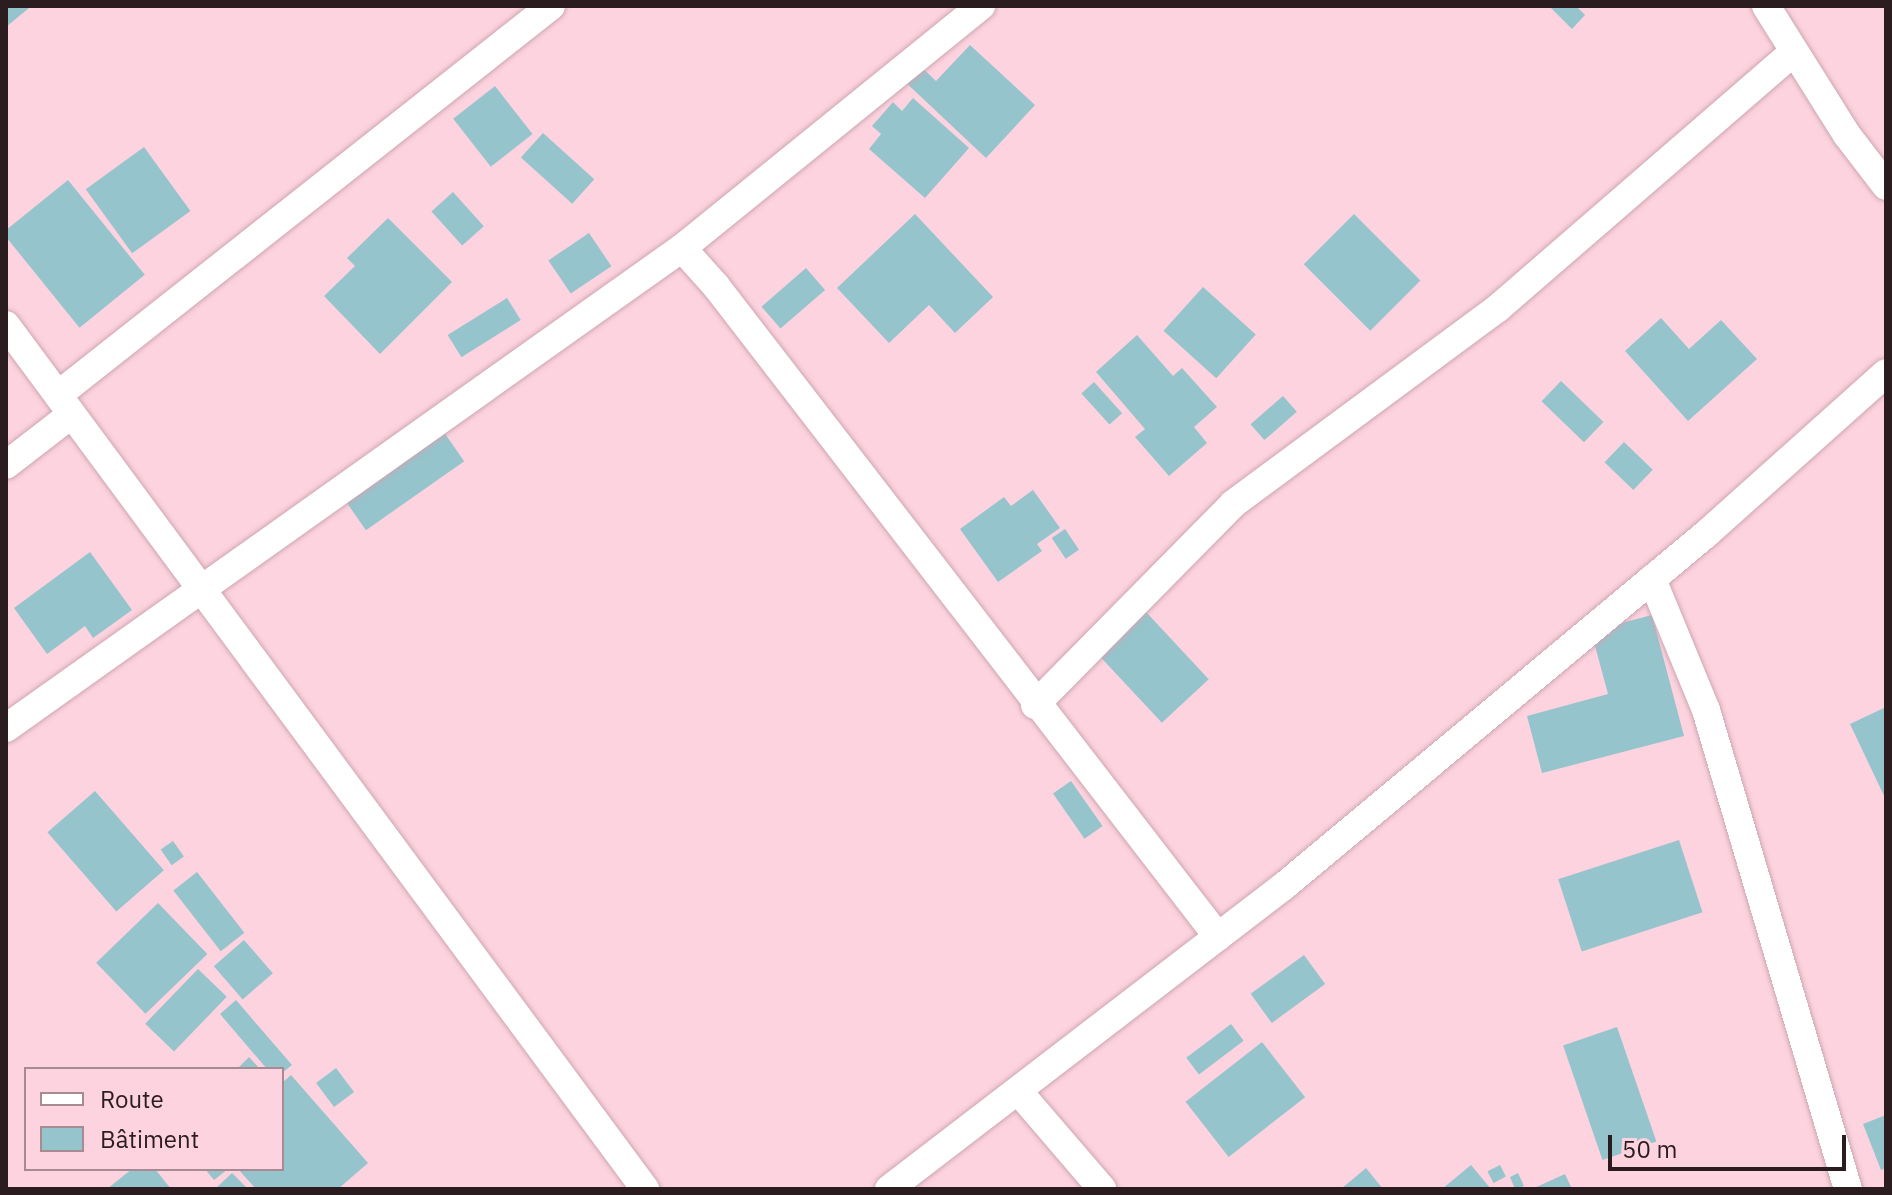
<!DOCTYPE html>
<meta charset="utf-8">
<style>
body{margin:0}
#map{position:relative;width:1892px;height:1195px;overflow:hidden;background:#fcd3de;font-family:"IBM Plex Sans",sans-serif}
div>[style]{position:absolute}
.building>*{inset:0;background:#96c4cc;transform-origin:0 0}
.roads{filter:drop-shadow(0 0 2px #cea6b2) drop-shadow(0 0 2px #cea6b2)}
.minor>*{height:28px;margin:-14px;padding:0 14px;transform-origin:14px;border-radius:14px;background:#fff}
span{translate:-50% -50%;white-space:nowrap;text-align:center;line-height:1.15;-webkit-text-stroke:6px #fcd3de;paint-order:stroke}
.frame{position:absolute;inset:0;border:8px solid #2b1c20;pointer-events:none}
.legend{position:absolute;left:24px;top:1067px;width:260px;height:104px;box-sizing:border-box;background:#fcd3de;border:2px solid #a88a92;margin:0;padding:10px 14px;list-style:none;font-size:24px;color:#2b1c20}
.legend li{display:flex;align-items:center;gap:16px;height:40px}
.legend b{width:40px;border:2px solid #a88a92}
.scale{position:absolute;left:1608px;top:1135px;width:238px;height:36px;box-sizing:border-box;border:4px solid #2b1c20;border-top:0;padding-left:10px;font-size:24px;line-height:28px;white-space:nowrap;color:#2b1c20;-webkit-text-stroke:6px #fcd3de;paint-order:stroke}
</style>
<div id="map">
<div class="building">
<div style="clip-path:polygon(6px 6px,27px 6px,29px 8px,6px 27px)"></div>
<div style="clip-path:polygon(1549px 6px,1576px 6px,1585px 15px,1572px 29px)"></div>
<div style="clip-path:polygon(970px 45px,1035px 105px,986px 158px,901px 78px,916px 62px,936px 81px)"></div>
<div style="left:495px;top:86px;width:61px;height:53px;rotate:52deg"></div>
<div style="clip-path:polygon(913px 98px,969px 148px,925px 198px,869px 149px,881px 134px,872px 126px,893px 102px,902px 111px)"></div>
<div style="left:543px;top:133px;width:69px;height:33px;rotate:42deg"></div>
<div style="left:144px;top:147px;width:79px;height:72px;rotate:54deg"></div>
<div style="left:68px;top:180px;width:122px;height:84px;rotate:51deg"></div>
<div style="left:453px;top:192px;width:46px;height:29px;rotate:48deg"></div>
<div style="clip-path:polygon(915px 214px,993px 297px,955px 333px,929px 305px,889px 343px,837px 288px)"></div>
<div style="left:1354px;top:214px;width:94px;height:71px;rotate:45deg"></div>
<div style="clip-path:polygon(388px 218px,452px 282px,380px 354px,324px 296px,355px 266px,347px 258px)"></div>
<div style="left:589px;top:233px;width:40px;height:49px;rotate:56deg"></div>
<div style="left:806px;top:268px;width:29px;height:59px;rotate:49deg"></div>
<div style="left:1203px;top:287px;width:71px;height:59px;rotate:42deg"></div>
<div style="left:507px;top:298px;width:26px;height:70px;rotate:58deg"></div>
<div style="clip-path:polygon(1661px 318px,1689px 349px,1721px 320px,1757px 359px,1688px 421px,1625px 351px)"></div>
<div style="clip-path:polygon(1137px 335px,1173px 376px,1182px 368px,1217px 407px,1194px 427px,1207px 443px,1169px 476px,1135px 437px,1145px 429px,1096px 372px)"></div>
<div style="left:1561px;top:381px;width:59px;height:28px;rotate:44deg"></div>
<div style="left:1094px;top:382px;width:42px;height:17px;rotate:48deg"></div>
<div style="left:1283px;top:396px;width:21px;height:43px;rotate:49deg"></div>
<div style="left:443px;top:431px;width:37px;height:120px;rotate:55deg"></div>
<div style="left:1624px;top:442px;width:40px;height:28px;rotate:44deg"></div>
<div style="clip-path:polygon(1033px 490px,1060px 528px,1037px 544px,1042px 551px,998px 582px,960px 529px,1004px 497px,1011px 506px)"></div>
<div style="left:1065px;top:529px;width:25px;height:16px;rotate:56deg"></div>
<div style="clip-path:polygon(90px 552px,132px 610px,93px 638px,85px 626px,47px 654px,14px 608px)"></div>
<div style="left:1133px;top:598px;width:111px;height:64px;rotate:47deg"></div>
<div style="clip-path:polygon(1652px 615px,1684px 736px,1542px 773px,1527px 716px,1608px 694px,1591px 631px)"></div>
<div style="clip-path:polygon(1886px 707px,1886px 800px,1850px 724px)"></div>
<div style="left:1071px;top:781px;width:55px;height:22px;rotate:55deg"></div>
<div style="left:95px;top:791px;width:105px;height:63px;rotate:49deg"></div>
<div style="left:1679px;top:840px;width:76px;height:127px;rotate:72deg"></div>
<div style="left:173px;top:841px;width:19px;height:15px;rotate:55deg"></div>
<div style="left:197px;top:872px;width:77px;height:30px;rotate:52deg"></div>
<div style="left:158px;top:903px;width:71px;height:86px;rotate:46deg"></div>
<div style="left:244px;top:940px;width:44px;height:40px;rotate:49deg"></div>
<div style="left:1304px;top:955px;width:36px;height:66px;rotate:54deg"></div>
<div style="left:198px;top:969px;width:40px;height:76px;rotate:44deg"></div>
<div style="clip-path:polygon(236px 1000px,292px 1065px,282px 1073px,282px 1069px,267px 1069px,220px 1014px)"></div>
<div style="left:1231px;top:1024px;width:21px;height:56px;rotate:53deg"></div>
<div style="left:1617px;top:1027px;width:121px;height:57px;rotate:71deg"></div>
<div style="left:1262px;top:1042px;width:70px;height:97px;rotate:52deg"></div>
<div style="clip-path:polygon(249px 1057px,260px 1069px,237px 1069px)"></div>
<div style="left:336px;top:1068px;width:30px;height:25px;rotate:53deg"></div>
<div style="clip-path:polygon(291px 1075px,368px 1163px,338px 1189px,256px 1189px,238px 1169px,282px 1169px,282px 1083px)"></div>
<div style="clip-path:polygon(1886px 1115px,1886px 1168px,1881px 1170px,1863px 1124px)"></div>
<div style="clip-path:polygon(1471px 1165px,1491px 1189px,1442px 1189px)"></div>
<div style="left:1500px;top:1165px;width:13px;height:14px;rotate:63deg"></div>
<div style="clip-path:polygon(1366px 1168px,1383px 1189px,1341px 1189px)"></div>
<div style="clip-path:polygon(132px 1169px,155px 1169px,171px 1189px,107px 1189px)"></div>
<div style="clip-path:polygon(205px 1169px,228px 1169px,214px 1180px)"></div>
<div style="clip-path:polygon(232px 1173px,248px 1189px,215px 1189px)"></div>
<div style="clip-path:polygon(1518px 1173px,1524px 1186px,1515px 1189px,1510px 1177px)"></div>
<div style="clip-path:polygon(1565px 1174px,1572px 1189px,1532px 1189px)"></div>
</div>
<div class="roads">
<div class="minor">
<div style="left:1766px;top:6px;width:152px;rotate:57.9deg"></div>
<div style="left:1847px;top:135px;width:64px;rotate:52.6deg"></div>
<div style="left:682px;top:248px;width:51px;rotate:48.2deg"></div>
<div style="left:716px;top:286px;width:822px;rotate:52.36deg"></div>
<div style="left:6px;top:325px;width:1075px;rotate:53.51deg"></div>
<div style="left:58px;top:395px;width:628px;rotate:-38.28deg"></div>
<div style="left:6px;top:465px;width:83px;rotate:-37.7deg"></div>
<div style="left:1652px;top:579px;width:142px;rotate:67.6deg"></div>
<div style="left:1706px;top:710px;width:500px;rotate:73.5deg"></div>
<div style="left:1035px;top:705px;width:282px;rotate:-45.4deg"></div>
<div style="left:1233px;top:504px;width:330px;rotate:-36.5deg"></div>
<div style="left:1498px;top:308px;width:391px;rotate:-40.9deg"></div>
<div style="left:6px;top:728px;width:829px;rotate:-35.38deg"></div>
<div style="left:682px;top:248px;width:385px;rotate:-39deg"></div>
<div style="left:1019px;top:1092px;width:128px;rotate:49.4deg"></div>
<div style="left:889px;top:1189px;width:498px;rotate:-37.5deg"></div>
<div style="left:1284px;top:886px;width:550px;rotate:-39.83deg"></div>
<div style="left:1706px;top:534px;width:241px;rotate:-41.8deg"></div>
</div>
</div>
<div class="frame"></div>
<ul class="legend">
<li><b style="height:10px;background:#fff"></b>Route</li>
<li><b style="height:22px;background:#96c4cc"></b>Bâtiment</li>
</ul>
<div class="scale">50 m</div>
</div>
